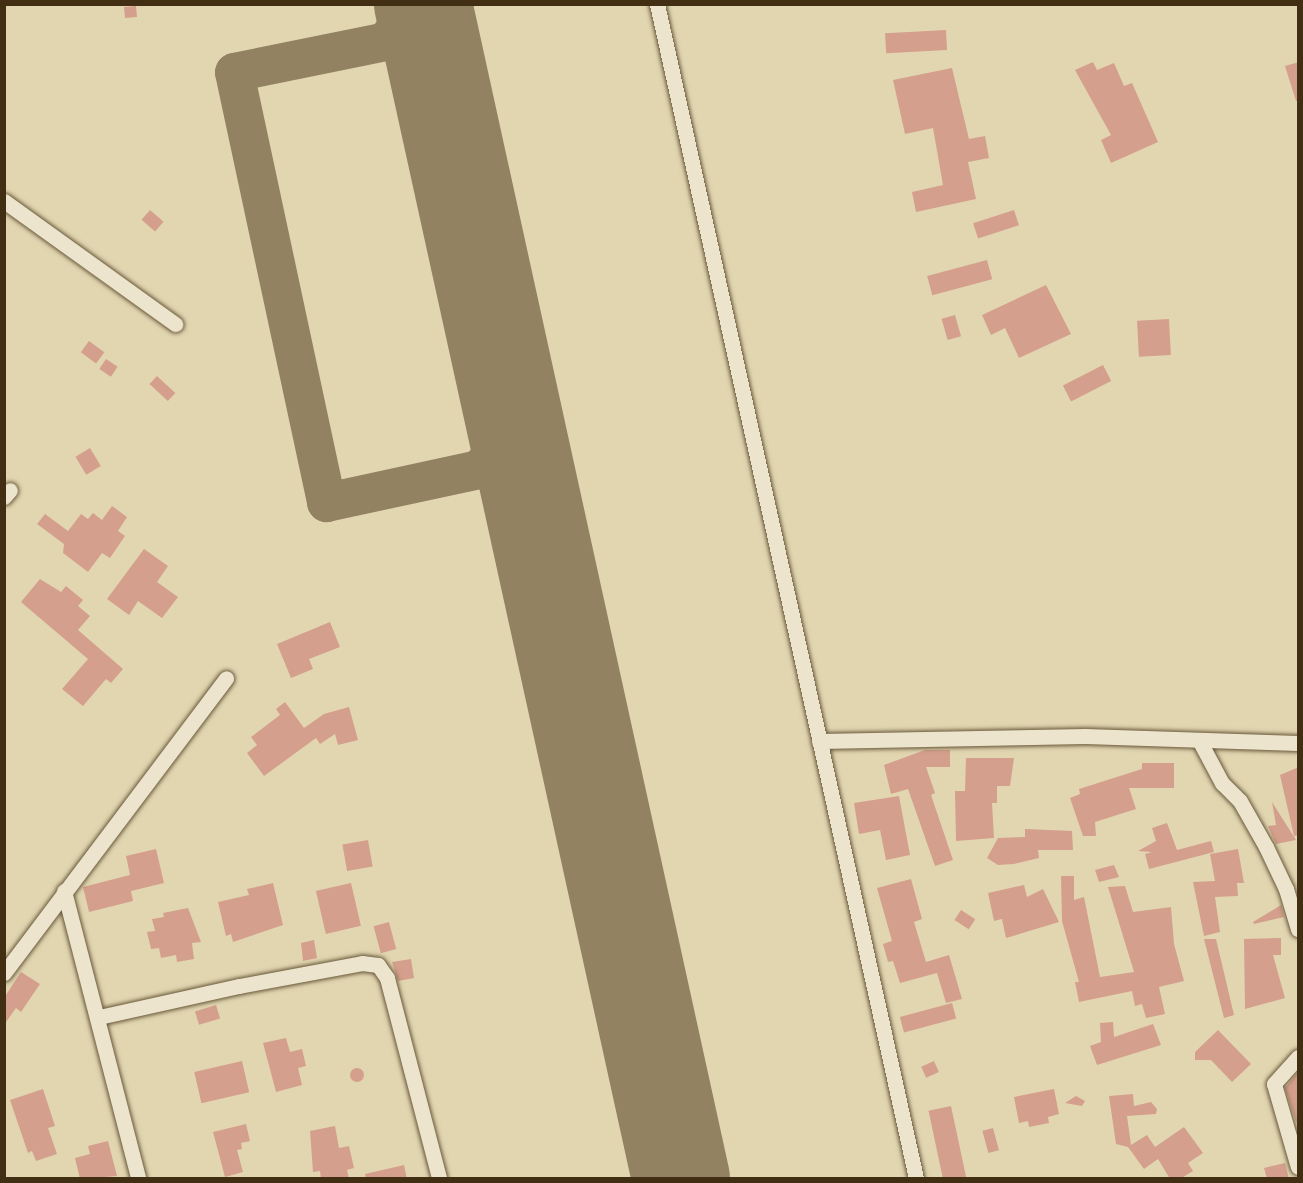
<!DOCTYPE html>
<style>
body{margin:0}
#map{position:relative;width:1303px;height:1183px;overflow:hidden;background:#e2d6b1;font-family:"Gentium Book Plus",serif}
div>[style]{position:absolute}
.taxiway>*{height:39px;margin:-19.5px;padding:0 19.5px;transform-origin:19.5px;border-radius:19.5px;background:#928262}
.runway>*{height:98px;margin:-49px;padding:0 49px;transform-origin:49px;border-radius:49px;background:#928262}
.building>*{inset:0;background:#d49f8c;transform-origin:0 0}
.round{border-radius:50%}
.roads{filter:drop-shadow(0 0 2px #69583a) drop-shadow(0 0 2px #69583a)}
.street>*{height:15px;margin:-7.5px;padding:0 7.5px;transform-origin:7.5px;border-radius:7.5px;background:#ece4cc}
span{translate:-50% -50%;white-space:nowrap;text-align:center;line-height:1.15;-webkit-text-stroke:4.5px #ece4cc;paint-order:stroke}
.frame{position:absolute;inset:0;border:6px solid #412e13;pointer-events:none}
</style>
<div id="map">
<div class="taxiway">
<div style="left:405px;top:13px;width:34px;rotate:124deg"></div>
<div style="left:386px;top:41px;width:155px;rotate:168.5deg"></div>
<div style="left:234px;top:72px;width:440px;rotate:77.9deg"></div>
<div style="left:326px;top:502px;width:157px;rotate:-12.2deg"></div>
<div style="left:479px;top:469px;width:33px;rotate:-50deg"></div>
</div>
<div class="runway">
<div style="left:423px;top:4px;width:1202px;rotate:77.61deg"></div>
</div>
<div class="building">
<div style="left:136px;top:6px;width:11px;height:12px;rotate:85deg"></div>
<div style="left:946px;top:30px;width:20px;height:61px;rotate:87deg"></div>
<div style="clip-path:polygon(1093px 62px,1097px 70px,1114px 63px,1124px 86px,1132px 83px,1158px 142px,1111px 163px,1101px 140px,1111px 135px,1075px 70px)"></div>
<div style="clip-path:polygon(1299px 62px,1299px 100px,1296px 101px,1285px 66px)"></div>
<div style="clip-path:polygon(952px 68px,969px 139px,985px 136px,989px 158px,968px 162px,976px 199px,916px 212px,912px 192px,943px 185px,933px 128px,905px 134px,893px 80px)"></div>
<div style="left:150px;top:210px;width:18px;height:13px;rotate:41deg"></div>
<div style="left:1014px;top:210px;width:16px;height:43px;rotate:72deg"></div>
<div style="left:987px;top:260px;width:20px;height:62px;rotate:75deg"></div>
<div style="clip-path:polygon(1046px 285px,1071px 334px,1019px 358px,1005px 328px,991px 335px,982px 315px)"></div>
<div style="left:955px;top:315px;width:22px;height:14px;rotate:74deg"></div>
<div style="left:1169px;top:319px;width:36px;height:32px;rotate:87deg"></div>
<div style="left:89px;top:341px;width:19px;height:14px;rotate:36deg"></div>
<div style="left:106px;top:359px;width:14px;height:12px;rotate:34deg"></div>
<div style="left:1103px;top:365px;width:18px;height:45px;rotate:63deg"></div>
<div style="left:157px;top:376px;width:25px;height:11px;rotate:43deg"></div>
<div style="left:90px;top:448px;width:21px;height:17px;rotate:59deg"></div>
<div style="clip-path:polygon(112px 506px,127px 517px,118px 531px,125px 536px,110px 558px,102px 553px,88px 572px,63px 553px,64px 544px,37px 524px,45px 514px,68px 531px,81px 514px,88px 519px,93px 513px,102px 520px)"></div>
<div style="clip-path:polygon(144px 549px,168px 566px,157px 582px,178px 597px,162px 618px,138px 601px,129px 615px,107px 599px)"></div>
<div style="clip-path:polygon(40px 579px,61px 592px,66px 586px,83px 600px,78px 606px,90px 616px,78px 630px,123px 669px,111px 683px,106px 679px,83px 706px,62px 689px,88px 659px,21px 602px)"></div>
<div style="clip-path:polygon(330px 622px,340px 647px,309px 659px,313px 669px,291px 678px,277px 644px)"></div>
<div style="clip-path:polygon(285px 702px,304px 728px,324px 714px,349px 707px,358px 740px,338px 745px,335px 734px,320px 744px,316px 738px,264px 776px,247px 753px,257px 745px,251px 737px,280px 715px,276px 709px)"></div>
<div style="clip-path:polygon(925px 750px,950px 750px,950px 767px,926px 767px,935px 793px,931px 795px,953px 860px,935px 866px,908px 789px,891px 794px,884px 765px)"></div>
<div style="clip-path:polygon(966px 758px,1014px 758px,1010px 786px,997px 786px,997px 803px,992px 803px,994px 838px,956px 841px,955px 791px,965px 791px)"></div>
<div style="clip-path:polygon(1142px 763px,1174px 763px,1174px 788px,1129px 788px,1136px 809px,1095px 822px,1096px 836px,1083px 836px,1070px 798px,1080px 794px,1079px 789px,1142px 769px)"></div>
<div style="clip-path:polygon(1299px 767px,1299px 835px,1294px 836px,1280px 775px)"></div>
<div style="clip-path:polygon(899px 796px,910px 855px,886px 860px,880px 830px,859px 834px,854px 803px)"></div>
<div style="clip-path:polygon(1272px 802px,1296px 840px,1276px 844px,1268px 826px,1276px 825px)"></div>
<div style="clip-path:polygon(1167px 823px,1177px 850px,1211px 841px,1214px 852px,1149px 869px,1145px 854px,1152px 852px,1138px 851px,1156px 841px,1152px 828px)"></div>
<div style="clip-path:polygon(1025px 829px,1072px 831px,1073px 850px,1038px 850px,1039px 858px,1014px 864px,998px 865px,987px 858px,998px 838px,1025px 837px)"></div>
<div style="left:368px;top:840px;width:27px;height:26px;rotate:80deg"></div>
<div style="clip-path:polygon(156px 849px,164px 883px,131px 891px,133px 901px,89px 912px,83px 887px,130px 875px,126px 856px)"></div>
<div style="clip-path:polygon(1238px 849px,1244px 883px,1237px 883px,1238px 896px,1215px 897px,1220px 932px,1204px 936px,1193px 882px,1215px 881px,1210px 854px)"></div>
<div style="clip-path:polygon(1114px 865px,1119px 877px,1099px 882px,1095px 870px)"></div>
<div style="clip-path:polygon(1061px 876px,1074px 876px,1074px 900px,1084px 897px,1100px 977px,1134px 972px,1108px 887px,1125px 886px,1133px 912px,1171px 907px,1174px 944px,1184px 981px,1159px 987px,1165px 1014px,1146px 1018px,1142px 1004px,1135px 1006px,1132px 991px,1079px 1002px,1075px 982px,1079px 982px,1062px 921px)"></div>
<div style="clip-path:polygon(911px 879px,922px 919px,914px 922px,926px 962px,949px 955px,962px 999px,946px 1003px,937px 973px,900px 983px,893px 961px,888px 962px,883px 944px,892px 941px,877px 888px)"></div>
<div style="clip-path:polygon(273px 883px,283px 925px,233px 942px,231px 934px,226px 936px,218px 902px,249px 895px,247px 889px)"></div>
<div style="left:351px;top:883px;width:44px;height:36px;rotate:77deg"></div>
<div style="clip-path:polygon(1024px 885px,1027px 897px,1043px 889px,1059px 922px,1006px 938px,1002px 919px,994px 921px,988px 893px)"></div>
<div style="clip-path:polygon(1281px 905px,1284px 917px,1254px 924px,1253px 922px)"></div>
<div style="clip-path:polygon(188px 908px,201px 942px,192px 943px,194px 959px,177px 962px,176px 955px,161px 958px,159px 948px,151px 949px,147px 932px,155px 931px,152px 919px,164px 917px,163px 913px)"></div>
<div style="left:961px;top:910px;width:17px;height:12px;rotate:33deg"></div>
<div style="left:389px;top:922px;width:28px;height:16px;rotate:75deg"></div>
<div style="clip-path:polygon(1281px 938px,1281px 955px,1273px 955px,1285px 998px,1245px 1009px,1244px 939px)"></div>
<div style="clip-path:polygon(1204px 939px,1216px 939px,1234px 1015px,1224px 1018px)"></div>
<div style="clip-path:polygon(314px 940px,317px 958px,303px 961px,301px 943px)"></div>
<div style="clip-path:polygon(411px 959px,414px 978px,398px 981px,392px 962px)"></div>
<div style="clip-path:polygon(21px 972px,40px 984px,21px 1012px,16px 1008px,4px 1025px,4px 998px)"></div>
<div style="left:952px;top:1003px;width:16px;height:54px;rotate:75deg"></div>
<div style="left:216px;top:1005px;width:14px;height:22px;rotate:73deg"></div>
<div style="clip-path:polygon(1113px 1022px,1114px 1037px,1153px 1024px,1161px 1045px,1097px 1065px,1090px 1046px,1101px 1042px,1100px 1023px)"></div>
<div style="clip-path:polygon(1218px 1030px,1251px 1064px,1232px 1082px,1211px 1060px,1195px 1060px,1195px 1052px)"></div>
<div style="clip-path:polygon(286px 1038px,290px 1052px,302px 1049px,306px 1066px,298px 1068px,302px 1085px,276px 1092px,263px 1043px)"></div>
<div style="left:242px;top:1061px;width:32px;height:49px;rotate:77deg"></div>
<div style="left:934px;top:1061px;width:12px;height:14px;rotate:66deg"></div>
<div class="round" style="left:350px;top:1068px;width:14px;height:14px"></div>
<div style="clip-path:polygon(1299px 1071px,1299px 1122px,1296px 1122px,1285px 1088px)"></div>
<div style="clip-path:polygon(43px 1089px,55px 1126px,48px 1128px,57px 1154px,36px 1161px,32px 1151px,28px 1153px,10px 1100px)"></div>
<div style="clip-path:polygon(1054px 1089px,1059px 1114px,1048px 1117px,1049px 1123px,1029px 1127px,1028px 1121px,1019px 1123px,1014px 1097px)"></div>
<div style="clip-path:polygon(1133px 1094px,1134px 1106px,1151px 1102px,1157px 1109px,1156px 1114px,1127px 1116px,1131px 1145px,1147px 1135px,1155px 1147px,1184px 1127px,1203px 1153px,1188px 1163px,1193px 1171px,1180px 1179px,1170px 1179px,1158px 1159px,1144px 1169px,1128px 1147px,1116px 1144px,1109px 1096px)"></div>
<div style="clip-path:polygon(1076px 1096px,1085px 1101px,1082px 1106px,1065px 1103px)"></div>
<div style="left:951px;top:1106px;width:75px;height:23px;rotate:78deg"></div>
<div style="clip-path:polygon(246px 1124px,250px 1141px,241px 1143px,242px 1149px,237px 1150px,243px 1172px,225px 1177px,213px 1132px)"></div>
<div style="clip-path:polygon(335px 1126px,339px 1148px,349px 1146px,354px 1168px,347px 1170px,349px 1179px,321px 1179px,320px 1171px,313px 1172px,310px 1131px)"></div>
<div style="left:993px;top:1128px;width:23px;height:11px;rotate:75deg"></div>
<div style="clip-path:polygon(108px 1141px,117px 1176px,80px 1179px,75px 1158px,90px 1154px,88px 1146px)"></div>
<div style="clip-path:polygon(1285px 1163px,1289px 1179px,1267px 1179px,1264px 1168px)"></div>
<div style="clip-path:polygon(404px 1165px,407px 1179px,366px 1179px,365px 1174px)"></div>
</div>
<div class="roads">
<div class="street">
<div style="left:657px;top:4px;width:1202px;rotate:77.56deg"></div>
<div style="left:4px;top:201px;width:211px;rotate:35.7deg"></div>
<div style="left:4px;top:497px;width:9px;rotate:-49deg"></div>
<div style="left:1199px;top:740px;width:49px;rotate:61.9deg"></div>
<div style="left:1222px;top:783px;width:25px;rotate:45deg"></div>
<div style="left:1240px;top:801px;width:53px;rotate:60.5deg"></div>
<div style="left:1266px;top:847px;width:47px;rotate:64.5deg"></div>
<div style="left:1286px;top:889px;width:42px;rotate:73.3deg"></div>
<div style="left:819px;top:741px;width:266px;rotate:-1.1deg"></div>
<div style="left:1085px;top:736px;width:213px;rotate:1.9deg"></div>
<div style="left:64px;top:891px;width:296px;rotate:75.5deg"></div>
<div style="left:4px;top:973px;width:369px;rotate:-53deg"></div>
<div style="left:99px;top:1017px;width:143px;rotate:-12.5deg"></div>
<div style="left:239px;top:986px;width:125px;rotate:-10.6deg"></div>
<div style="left:362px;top:963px;width:16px;rotate:7deg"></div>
<div style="left:378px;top:965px;width:16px;rotate:55deg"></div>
<div style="left:387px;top:978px;width:207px;rotate:75.4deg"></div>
<div style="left:1298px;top:1057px;width:36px;rotate:132deg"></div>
<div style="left:1274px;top:1084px;width:86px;rotate:73.9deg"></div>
</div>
</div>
<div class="frame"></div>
</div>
